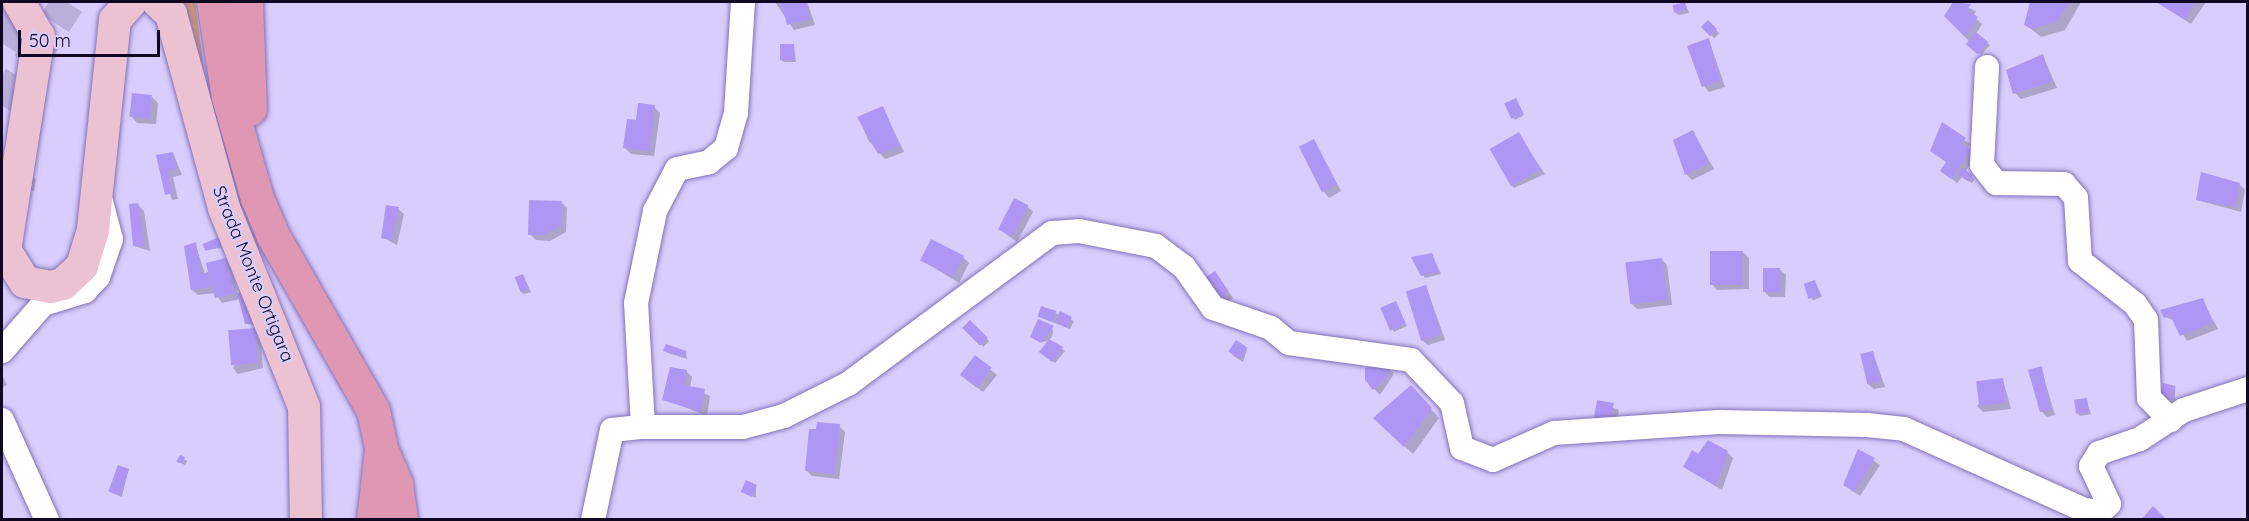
<!DOCTYPE html>
<style>
body{margin:0}
#map{position:relative;width:2249px;height:521px;overflow:hidden;background:#d8cdfc;font-family:Quicksand,sans-serif}
div>[style]{position:absolute}
.green>*{inset:0;background:#cd9671}
.shadow>*{inset:0;background:#0003;transform-origin:0 0}
.round{border-radius:50%}
.building>*{inset:0;background:#af96f4;transform-origin:0 0}
.highway-tunnel>*{height:33px;margin-top:-16.5px;transform-origin:0;background:repeating-linear-gradient(90deg,#baafdb 0 33px,transparent 0 49px)}
.roads{filter:drop-shadow(0 0 2px #8472b9) drop-shadow(0 0 2px #8472b9)}
.minor>*{height:24px;margin:-12px;padding:0 12px;transform-origin:12px;border-radius:12px;background:#fff}
.major>*{height:32px;margin:-16px;padding:0 16px;transform-origin:16px;border-radius:16px;background:#ecc1d1}
.highway>*{height:33px;margin:-16.5px;padding:0 16.5px;transform-origin:16.5px;border-radius:16.5px;background:#df97b3}
span{translate:-50% -50%;white-space:nowrap;text-align:center;line-height:1.15;-webkit-text-stroke:4.5px #d8cdfc;paint-order:stroke}
.street-label{font-size:18px;color:#100822}
.frame{position:absolute;inset:0;border:3px solid #100822;pointer-events:none}
.scale{position:absolute;left:18px;top:30px;width:142px;height:27px;box-sizing:border-box;border:3px solid #100822;border-top:0;padding-left:8px;font-size:18px;line-height:21px;white-space:nowrap;color:#100822;-webkit-text-stroke:4px #d8cdfc;paint-order:stroke}
</style>
<div id="map">
<div class="green">
<div style="clip-path:polygon(174px 2px,195px 2px,213px 138px)"></div>
</div>
<div class="shadow">
<div style="clip-path:polygon(807px 2px,815px 25px,794px 30px,775px 2px)"></div>
<div style="clip-path:polygon(1954px 2px,1976px 11px,1973px 16px,1982px 24px,1976px 34px,1990px 45px,1981px 55px,1946px 15px)"></div>
<div style="clip-path:polygon(2034px 2px,2081px 2px,2065px 30px,2041px 37px,2025px 24px)"></div>
<div style="clip-path:polygon(2158px 2px,2206px 2px,2191px 24px)"></div>
<div style="clip-path:polygon(1685px 3px,1689px 13px,1679px 15px,1676px 13px)"></div>
<div style="left:1708px;top:22px;width:16px;height:7px;rotate:45deg"></div>
<div style="clip-path:polygon(1709px 40px,1725px 87px,1709px 92px,1704px 86px)"></div>
<div style="clip-path:polygon(794px 45px,796px 62px,784px 62px,781px 60px)"></div>
<div style="clip-path:polygon(2043px 56px,2057px 88px,2021px 99px,2015px 93px)"></div>
<div style="clip-path:polygon(152px 97px,158px 103px,156px 124px,137px 123px,132px 117px)"></div>
<div style="clip-path:polygon(1518px 102px,1524px 115px,1515px 120px,1513px 117px)"></div>
<div style="clip-path:polygon(654px 107px,660px 113px,654px 156px,631px 154px,625px 148px,637px 121px)"></div>
<div style="clip-path:polygon(883px 108px,904px 152px,885px 159px,868px 140px,859px 118px)"></div>
<div style="clip-path:polygon(1943px 124px,1970px 144px,1967px 149px,1976px 156px,1965px 172px,1975px 179px,1972px 183px,1962px 177px,1957px 183px,1942px 171px,1947px 163px,1932px 151px)"></div>
<div style="clip-path:polygon(1693px 132px,1714px 169px,1692px 180px,1686px 174px)"></div>
<div style="clip-path:polygon(1518px 134px,1545px 174px,1514px 188px,1509px 182px)"></div>
<div style="clip-path:polygon(1314px 141px,1341px 191px,1329px 198px,1324px 192px)"></div>
<div style="clip-path:polygon(173px 153px,182px 175px,173px 177px,178px 199px,172px 200px,158px 156px)"></div>
<div style="clip-path:polygon(29px 176px,36px 179px,34px 191px,29px 190px)"></div>
<div style="clip-path:polygon(2239px 184px,2245px 190px,2241px 212px,2197px 200px)"></div>
<div style="clip-path:polygon(561px 202px,567px 208px,566px 232px,550px 241px,536px 240px,530px 234px)"></div>
<div style="clip-path:polygon(138px 205px,144px 211px,150px 251px,134px 246px)"></div>
<div style="clip-path:polygon(1027px 206px,1033px 212px,1017px 242px,999px 229px)"></div>
<div style="clip-path:polygon(398px 209px,404px 214px,397px 245px,382px 237px)"></div>
<div style="clip-path:polygon(225px 240px,228px 247px,206px 250px)"></div>
<div style="clip-path:polygon(195px 243px,205px 274px,225px 259px,231px 265px,238px 294px,256px 325px,246px 324px,240px 299px,222px 303px,215px 293px,198px 295px,192px 290px)"></div>
<div style="clip-path:polygon(1743px 252px,1749px 258px,1749px 289px,1717px 290px,1712px 284px)"></div>
<div style="clip-path:polygon(1432px 255px,1441px 274px,1425px 278px,1423px 275px)"></div>
<div style="clip-path:polygon(963px 257px,969px 263px,959px 283px,923px 261px)"></div>
<div style="clip-path:polygon(1662px 260px,1667px 265px,1672px 305px,1637px 309px,1631px 303px)"></div>
<div style="clip-path:polygon(1780px 270px,1786px 275px,1785px 297px,1769px 297px,1764px 291px)"></div>
<div style="clip-path:polygon(523px 276px,531px 292px,524px 294px,521px 292px)"></div>
<div style="clip-path:polygon(1220px 279px,1233px 298px,1222px 306px,1216px 301px)"></div>
<div style="left:1815px;top:281px;width:17px;height:10px;rotate:66deg"></div>
<div style="clip-path:polygon(1426px 286px,1445px 340px,1428px 345px,1422px 340px)"></div>
<div style="clip-path:polygon(2202px 300px,2218px 329px,2187px 341px,2175px 321px,2165px 317px)"></div>
<div style="clip-path:polygon(1396px 303px,1407px 326px,1394px 332px,1392px 329px)"></div>
<div style="clip-path:polygon(1055px 313px,1074px 321px,1070px 329px,1039px 317px)"></div>
<div style="left:970px;top:322px;width:27px;height:8px;rotate:45deg"></div>
<div class="round" style="left:1033px;top:322px;width:20px;height:20px"></div>
<div style="clip-path:polygon(254px 330px,260px 336px,263px 368px,238px 374px,233px 368px)"></div>
<div style="clip-path:polygon(1050px 341px,1065px 351px,1055px 363px,1044px 355px)"></div>
<div style="clip-path:polygon(1247px 349px,1243px 362px,1232px 355px)"></div>
<div style="clip-path:polygon(665px 350px,686px 352px,687px 359px,668px 353px)"></div>
<div style="clip-path:polygon(1873px 353px,1885px 387px,1874px 389px,1868px 384px)"></div>
<div style="clip-path:polygon(975px 357px,997px 375px,983px 392px,967px 380px)"></div>
<div style="clip-path:polygon(1383px 363px,1394px 374px,1380px 395px,1366px 380px)"></div>
<div style="clip-path:polygon(2041px 368px,2055px 415px,2047px 417px,2042px 412px)"></div>
<div style="clip-path:polygon(686px 371px,692px 377px,690px 387px,710px 396px,707px 416px,664px 399px)"></div>
<div style="clip-path:polygon(2px 374px,7px 385px,3px 387px,2px 386px)"></div>
<div style="clip-path:polygon(2003px 380px,2011px 409px,1983px 412px,1977px 406px)"></div>
<div style="clip-path:polygon(2175px 387px,2175px 401px,2164px 399px)"></div>
<div style="clip-path:polygon(1419px 396px,1439px 418px,1413px 454px,1383px 426px)"></div>
<div style="clip-path:polygon(2086px 400px,2091px 414px,2080px 416px,2078px 414px)"></div>
<div style="clip-path:polygon(1598px 402px,1619px 410px,1615px 431px)"></div>
<div style="clip-path:polygon(839px 426px,845px 432px,839px 479px,812px 476px,806px 470px)"></div>
<div style="clip-path:polygon(1859px 451px,1880px 465px,1860px 496px,1844px 485px)"></div>
<div style="clip-path:polygon(1727px 452px,1733px 458px,1722px 490px,1684px 467px,1698px 456px)"></div>
<div style="clip-path:polygon(181px 457px,187px 461px,185px 465px,178px 462px)"></div>
<div style="clip-path:polygon(128px 471px,122px 497px,112px 493px,110px 491px)"></div>
<div style="clip-path:polygon(756px 486px,756px 498px,743px 492px)"></div>
</div>
<div class="building">
<div style="clip-path:polygon(773px 2px,806px 2px,810px 19px,787px 25px,781px 3px)"></div>
<div style="left:1685px;top:2px;width:8px;height:13px;rotate:76deg"></div>
<div style="clip-path:polygon(1953px 2px,1971px 4px,1967px 10px,1978px 17px,1965px 37px,1944px 16px)"></div>
<div style="clip-path:polygon(2030px 2px,2070px 2px,2056px 22px,2031px 29px,2024px 25px)"></div>
<div style="clip-path:polygon(2156px 2px,2194px 2px,2185px 20px)"></div>
<div style="left:1708px;top:20px;width:13px;height:10px;rotate:45deg"></div>
<div style="left:1976px;top:32px;width:16px;height:16px;rotate:40deg"></div>
<div style="clip-path:polygon(1709px 38px,1720px 81px,1702px 87px,1687px 46px)"></div>
<div style="left:780px;top:44px;width:14px;height:16px"></div>
<div style="clip-path:polygon(2043px 54px,2052px 82px,2013px 94px,2006px 70px)"></div>
<div style="left:132px;top:93px;width:20px;height:24px;rotate:6deg"></div>
<div style="left:1516px;top:98px;width:17px;height:13px;rotate:65deg"></div>
<div style="clip-path:polygon(638px 103px,655px 105px,649px 151px,623px 148px,627px 119px,636px 120px)"></div>
<div style="clip-path:polygon(883px 106px,900px 146px,878px 154px,857px 117px)"></div>
<div style="clip-path:polygon(1942px 122px,1966px 138px,1962px 143px,1971px 150px,1951px 179px,1940px 171px,1946px 162px,1930px 151px)"></div>
<div style="clip-path:polygon(1693px 130px,1709px 163px,1685px 175px,1673px 140px)"></div>
<div style="left:1519px;top:132px;width:43px;height:34px;rotate:60deg"></div>
<div style="left:1314px;top:139px;width:51px;height:17px;rotate:63deg"></div>
<div style="clip-path:polygon(173px 152px,177px 169px,168px 171px,173px 193px,165px 195px,156px 155px)"></div>
<div style="left:1962px;top:168px;width:13px;height:8px;rotate:32deg"></div>
<div style="clip-path:polygon(2201px 172px,2240px 183px,2235px 207px,2196px 200px)"></div>
<div style="left:1014px;top:198px;width:16px;height:35px;rotate:27deg"></div>
<div style="clip-path:polygon(529px 200px,562px 201px,561px 226px,544px 235px,528px 235px)"></div>
<div style="clip-path:polygon(138px 203px,145px 246px,133px 246px,129px 204px)"></div>
<div style="clip-path:polygon(386px 205px,399px 207px,392px 240px,381px 238px)"></div>
<div style="clip-path:polygon(223px 235px,226px 245px,205px 251px,203px 244px)"></div>
<div style="left:931px;top:239px;width:37px;height:24px;rotate:27deg"></div>
<div style="clip-path:polygon(196px 242px,201px 274px,208px 272px,206px 263px,226px 258px,235px 293px,215px 298px,208px 272px,211px 287px,191px 290px,184px 246px)"></div>
<div style="left:1710px;top:251px;width:33px;height:34px"></div>
<div style="clip-path:polygon(1432px 253px,1439px 272px,1421px 276px,1411px 257px)"></div>
<div style="left:1662px;top:258px;width:42px;height:37px;rotate:83deg"></div>
<div style="left:1763px;top:268px;width:17px;height:24px"></div>
<div style="left:1215px;top:271px;width:25px;height:17px;rotate:56deg"></div>
<div style="left:523px;top:274px;width:16px;height:9px;rotate:68deg"></div>
<div style="left:1815px;top:280px;width:16px;height:12px;rotate:72deg"></div>
<div style="left:1426px;top:285px;width:52px;height:21px;rotate:73deg"></div>
<div style="left:246px;top:291px;width:32px;height:9px;rotate:76deg"></div>
<div style="clip-path:polygon(2203px 298px,2213px 323px,2180px 336px,2170px 315px,2164px 318px,2160px 310px)"></div>
<div style="left:1396px;top:301px;width:25px;height:17px;rotate:67deg"></div>
<div style="left:1041px;top:306px;width:16px;height:11px;rotate:18deg"></div>
<div style="clip-path:polygon(1060px 311px,1072px 317px,1067px 328px,1056px 322px)"></div>
<div style="clip-path:polygon(1038px 319px,1054px 326px,1041px 343px,1030px 337px)"></div>
<div style="left:970px;top:320px;width:25px;height:11px;rotate:45deg"></div>
<div style="left:255px;top:328px;width:35px;height:27px;rotate:85deg"></div>
<div style="clip-path:polygon(1049px 339px,1063px 347px,1052px 362px,1039px 352px)"></div>
<div style="left:1236px;top:340px;width:14px;height:14px;rotate:34deg"></div>
<div style="clip-path:polygon(666px 344px,686px 351px,685px 357px,663px 351px)"></div>
<div style="left:1873px;top:351px;width:31px;height:13px;rotate:77deg"></div>
<div style="left:975px;top:355px;width:21px;height:25px;rotate:37deg"></div>
<div style="clip-path:polygon(1383px 361px,1388px 376px,1373px 390px,1365px 380px,1365px 368px)"></div>
<div style="clip-path:polygon(2042px 366px,2050px 410px,2040px 412px,2028px 370px)"></div>
<div style="clip-path:polygon(670px 367px,687px 370px,684px 385px,705px 389px,701px 412px,662px 400px)"></div>
<div style="left:2003px;top:378px;width:25px;height:27px;rotate:83deg"></div>
<div style="left:2163px;top:383px;width:13px;height:14px;rotate:13deg"></div>
<div style="clip-path:polygon(1411px 385px,1432px 408px,1404px 447px,1373px 418px)"></div>
<div style="left:2087px;top:398px;width:14px;height:13px;rotate:82deg"></div>
<div style="left:1597px;top:400px;width:17px;height:24px;rotate:10deg"></div>
<div style="clip-path:polygon(817px 422px,840px 424px,834px 474px,805px 471px,809px 429px,816px 429px)"></div>
<div style="clip-path:polygon(1708px 440px,1728px 451px,1716px 486px,1683px 467px,1692px 450px,1698px 454px)"></div>
<div style="clip-path:polygon(1858px 449px,1875px 458px,1854px 492px,1843px 485px)"></div>
<div style="clip-path:polygon(180px 455px,185px 457px,182px 463px,176px 462px)"></div>
<div style="left:118px;top:465px;width:12px;height:28px;rotate:20deg"></div>
<div style="left:746px;top:480px;width:12px;height:13px;rotate:24deg"></div>
<div style="clip-path:polygon(2153px 506px,2167px 520px,2141px 520px)"></div>
</div>
<div class="highway-tunnel">
<div style="left:2px;top:43px;width:49px;rotate:-57.6deg"></div>
<div style="left:2px;top:105px;width:122px;rotate:-57.3deg"></div>
</div>
<div class="roads">
<div class="minor">
<div style="left:1987px;top:67px;width:98px;rotate:92.9deg"></div>
<div style="left:1982px;top:165px;width:23px;rotate:52deg"></div>
<div style="left:1996px;top:183px;width:68px;rotate:0.8deg"></div>
<div style="left:2064px;top:184px;width:18px;rotate:49deg"></div>
<div style="left:2076px;top:198px;width:63px;rotate:86.4deg"></div>
<div style="left:2080px;top:261px;width:70px;rotate:38deg"></div>
<div style="left:2135px;top:304px;width:19px;rotate:55deg"></div>
<div style="left:2146px;top:320px;width:78px;rotate:87.8deg"></div>
<div style="left:2149px;top:398px;width:31px;rotate:45deg"></div>
<div style="left:2px;top:351px;width:62px;rotate:-48.9deg"></div>
<div style="left:43px;top:304px;width:44px;rotate:-17.2deg"></div>
<div style="left:85px;top:291px;width:19px;rotate:-47deg"></div>
<div style="left:98px;top:277px;width:40px;rotate:-71.1deg"></div>
<div style="left:111px;top:239px;width:42px;rotate:-105deg"></div>
<div style="left:2px;top:420px;width:110px;rotate:65.8deg"></div>
<div style="left:643px;top:427px;width:100px"></div>
<div style="left:743px;top:427px;width:42px;rotate:-15deg"></div>
<div style="left:784px;top:416px;width:72px;rotate:-26.6deg"></div>
<div style="left:848px;top:384px;width:254px;rotate:-36.5deg"></div>
<div style="left:1052px;top:233px;width:27px;rotate:-4deg"></div>
<div style="left:1079px;top:231px;width:78px;rotate:11deg"></div>
<div style="left:1156px;top:246px;width:35px;rotate:37deg"></div>
<div style="left:1184px;top:267px;width:50px;rotate:54.7deg"></div>
<div style="left:1213px;top:308px;width:61px;rotate:19deg"></div>
<div style="left:1271px;top:328px;width:23px;rotate:40deg"></div>
<div style="left:1289px;top:343px;width:123px;rotate:7.9deg"></div>
<div style="left:1411px;top:360px;width:59px;rotate:46.4deg"></div>
<div style="left:1452px;top:403px;width:46px;rotate:77.5deg"></div>
<div style="left:1462px;top:448px;width:33px;rotate:21deg"></div>
<div style="left:1493px;top:460px;width:67px;rotate:-23.9deg"></div>
<div style="left:1554px;top:433px;width:165px;rotate:-3.8deg"></div>
<div style="left:1719px;top:422px;width:148px;rotate:1.2deg"></div>
<div style="left:1867px;top:425px;width:37px;rotate:6deg"></div>
<div style="left:1904px;top:429px;width:197px;rotate:24.2deg"></div>
<div style="left:2084px;top:510px;width:16px;rotate:7deg"></div>
<div style="left:2100px;top:512px;width:12px;rotate:-42deg"></div>
<div style="left:2109px;top:504px;width:42px;rotate:-115.3deg"></div>
<div style="left:2091px;top:466px;width:15px;rotate:-58deg"></div>
<div style="left:2099px;top:453px;width:43px;rotate:-18.9deg"></div>
<div style="left:2140px;top:439px;width:53px;rotate:-33.4deg"></div>
<div style="left:2184px;top:410px;width:67px;rotate:-18.2deg"></div>
<div style="left:593px;top:520px;width:92px;rotate:-78.1deg"></div>
<div style="left:612px;top:430px;width:31px;rotate:-6deg"></div>
<div style="left:643px;top:427px;width:124px;rotate:-93.2deg"></div>
<div style="left:636px;top:303px;width:94px;rotate:-78.3deg"></div>
<div style="left:655px;top:211px;width:47px;rotate:-62.4deg"></div>
<div style="left:677px;top:169px;width:33px;rotate:-12deg"></div>
<div style="left:709px;top:162px;width:22px;rotate:-39deg"></div>
<div style="left:726px;top:148px;width:36px;rotate:-74deg"></div>
<div style="left:736px;top:113px;width:111px;rotate:-86.4deg"></div>
</div>
<div class="major">
<div style="left:19px;top:2px;width:39px;rotate:60deg"></div>
<div style="left:39px;top:36px;width:217px;rotate:99deg"></div>
<div style="left:5px;top:250px;width:38px;rotate:58deg"></div>
<div style="left:25px;top:282px;width:26px;rotate:11deg"></div>
<div style="left:51px;top:287px;width:12px;rotate:-14deg"></div>
<div style="left:63px;top:284px;width:26px;rotate:-43deg"></div>
<div style="left:82px;top:266px;width:39px;rotate:-73deg"></div>
<div style="left:93px;top:229px;width:210px;rotate:-84deg"></div>
<div style="left:115px;top:20px;width:24px;rotate:-48deg"></div>
<div style="left:158px;top:2px;width:18px;rotate:43deg"></div>
<div style="left:171px;top:14px;width:201px;rotate:74.7deg"></div>
<div style="left:224px;top:208px;width:214px;rotate:68.1deg"></div>
<div style="left:304px;top:407px;width:113px;rotate:89deg"></div>
</div>
<div class="highway">
<div style="left:213px;top:2px;width:96px;rotate:81deg"></div>
<div style="left:228px;top:97px;width:105px;rotate:74deg"></div>
<div style="left:257px;top:198px;width:39px;rotate:67deg"></div>
<div style="left:272px;top:234px;width:203px;rotate:60.2deg"></div>
<div style="left:373px;top:410px;width:40px;rotate:78deg"></div>
<div style="left:381px;top:449px;width:71px;rotate:96.4deg"></div>
<div style="left:246px;top:2px;width:107px;rotate:87.9deg"></div>
<div style="left:383px;top:453px;width:34px;rotate:67deg"></div>
<div style="left:396px;top:484px;width:36px;rotate:82deg"></div>
</div>
</div>
<div class="street-label">
<span style="left:253px;top:274px;rotate:68deg">Strada Monte Ortigara</span>
</div>
<div class="frame"></div>
<div class="scale">50 m</div>
</div>
